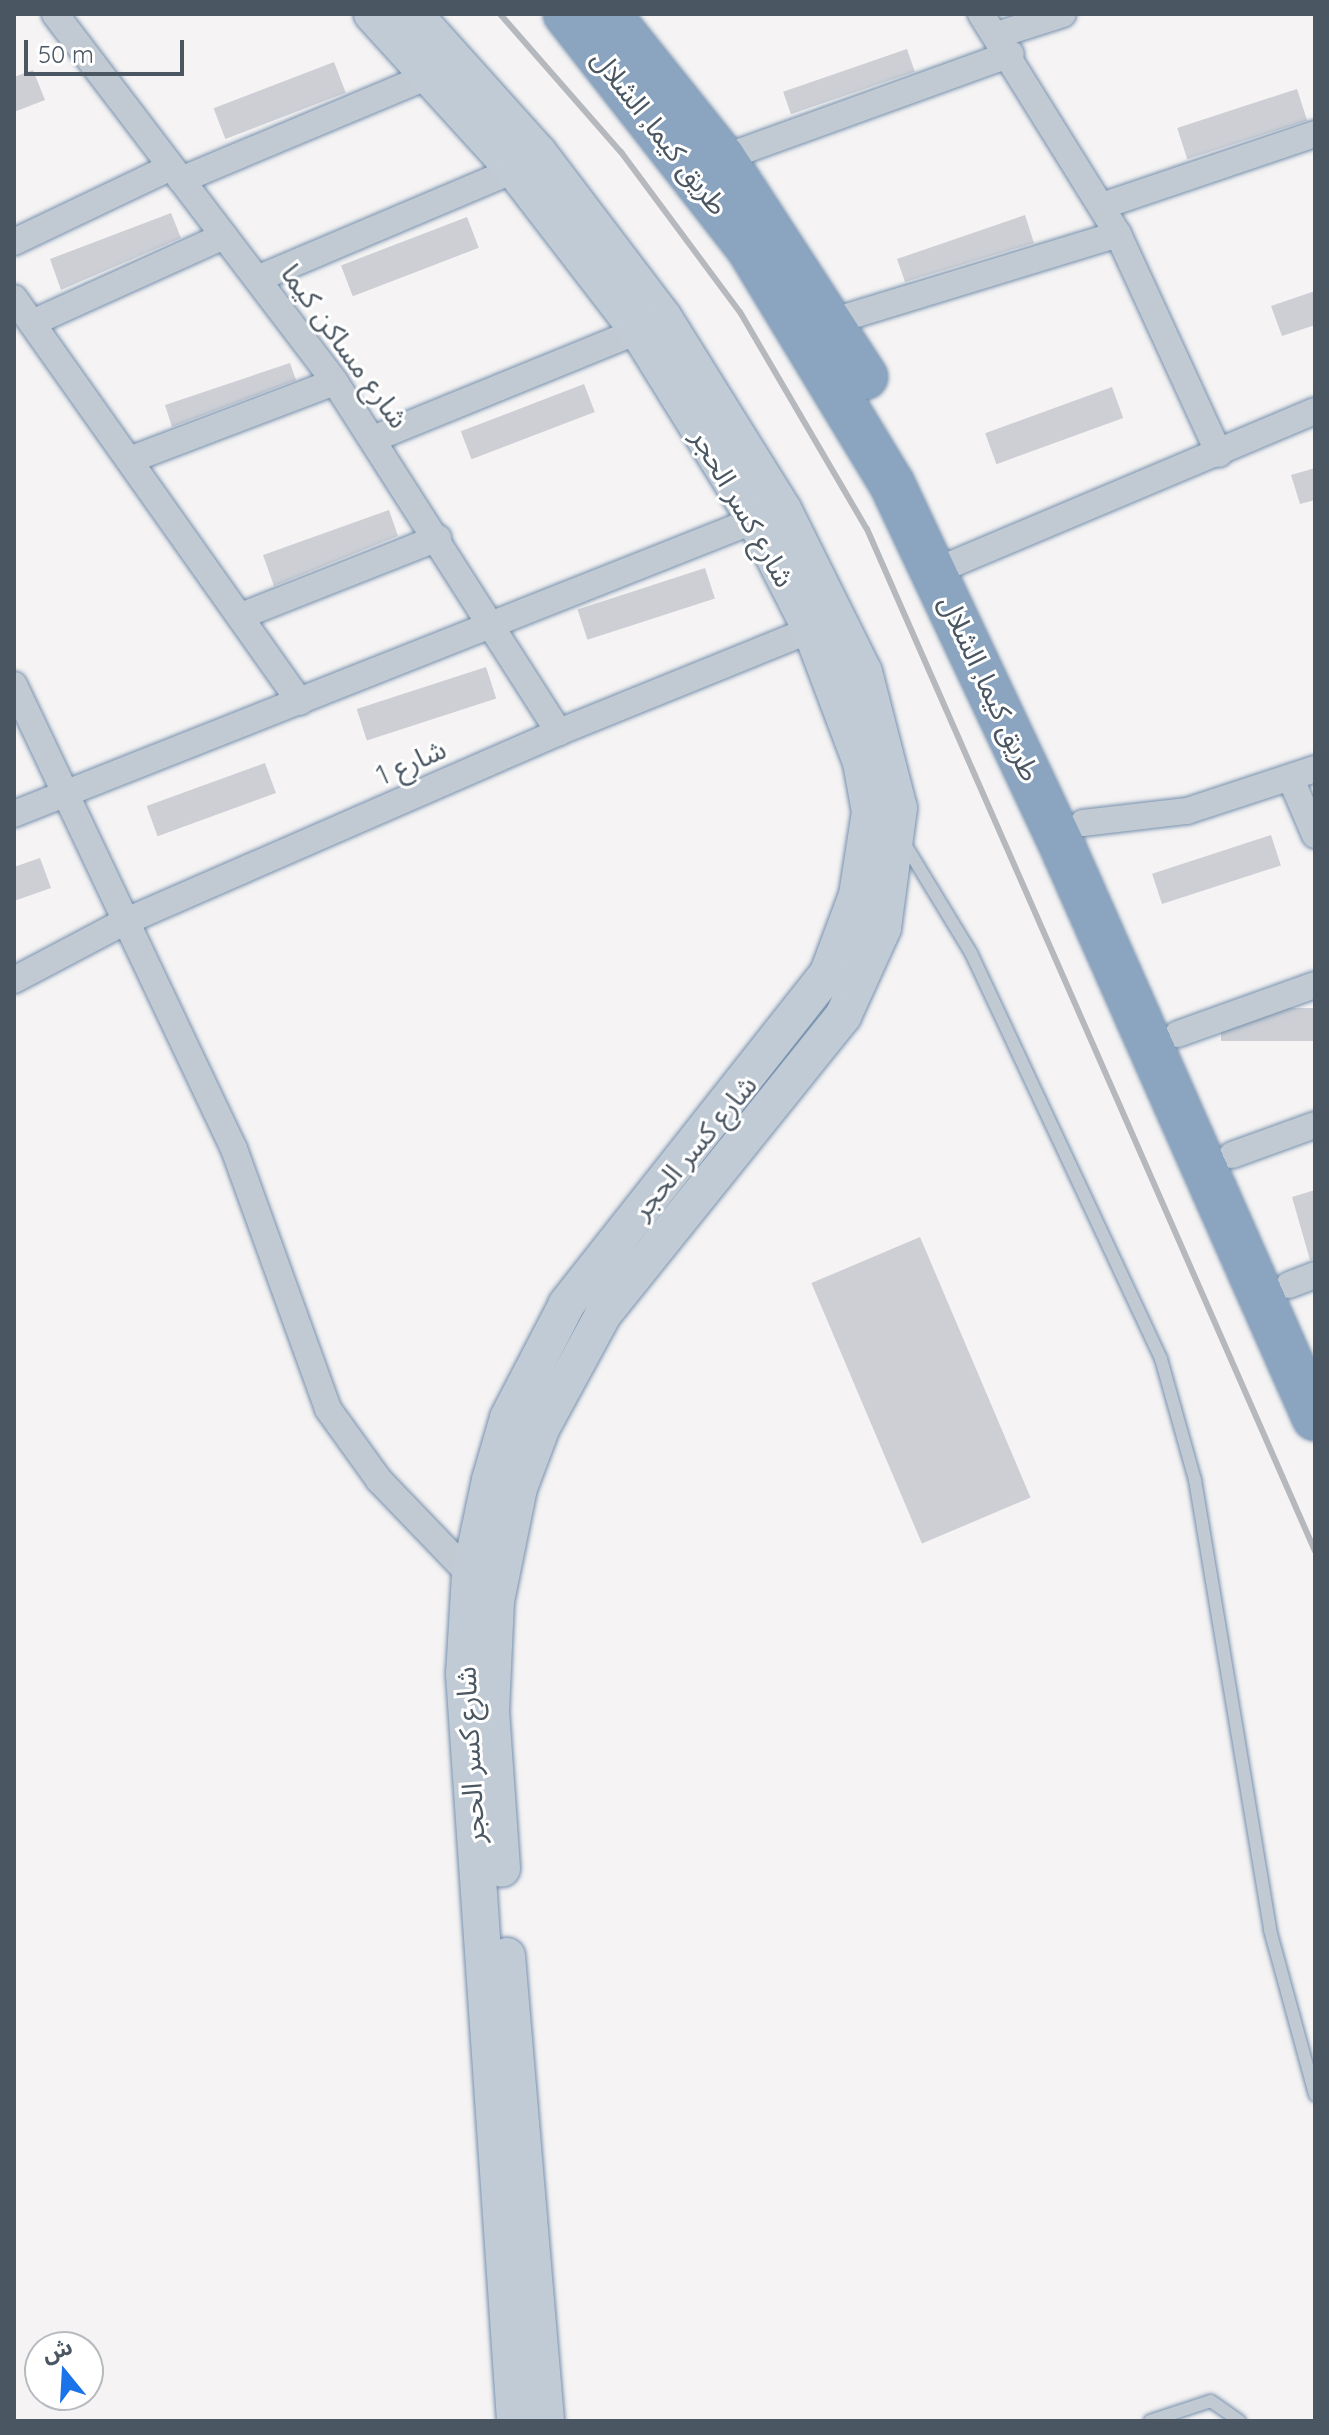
<!DOCTYPE html>
<meta charset="utf-8">
<style>
body{margin:0}
#map{position:relative;width:1329px;height:2435px;overflow:hidden;background:#f5f3f3;font-family:Quicksand,"Noto Sans Arabic",sans-serif}
div>[style]{position:absolute}
.building>*{inset:0;background:#cdcfd5;transform-origin:0 0}
.roads{filter:drop-shadow(0 0 2px #7690ad) drop-shadow(0 0 2px #7690ad)}
.lane>*{height:12px;margin:-6px;padding:0 6px;transform-origin:6px;border-radius:6px;background:#c1cad2}
.street>*{height:26px;margin:-13px;padding:0 13px;transform-origin:13px;border-radius:13px;background:#c1cad2}
.secondary>*{height:36px;margin:-18px;padding:0 18px;transform-origin:18px;border-radius:18px;background:#c1cbd6}
.highway>*{height:44px;margin:-22px;padding:0 22px;transform-origin:22px;border-radius:22px;background:#8ba5c1}
.rail>*{height:6px;margin:-3px;padding:0 3px;transform-origin:3px;border-radius:3px;background:#b5b8bd}
span{translate:-50% -50%;white-space:nowrap;text-align:center;line-height:1.15;-webkit-text-stroke:6px #fff;paint-order:stroke}
.street-label{font-size:28px;color:#4a5661}
.frame{position:absolute;inset:0;border:16px solid #4a5661;pointer-events:none}
.north{position:absolute;left:24px;top:2331px;width:80px;height:80px;box-sizing:border-box;background:#fff;border:2px solid #b7bbc0;border-radius:50%;rotate:342deg;font-size:22px;font-weight:700;line-height:32px;text-align:center;color:#4a5661}
.north::after{content:'';display:block;margin:auto;width:28px;height:36px;background:#1a73e8;clip-path:polygon(50% 0,100% 100%,50% 72%,0 100%)}
.scale{position:absolute;left:24px;top:40px;width:160px;height:36px;box-sizing:border-box;border:4px solid #4a5661;border-top:0;padding-left:10px;font-size:24px;line-height:28px;white-space:nowrap;color:#4a5661;-webkit-text-stroke:6px #fff;paint-order:stroke}
</style>
<div id="map">
<div class="building">
<div style="left:907px;top:49px;width:24px;height:131px;rotate:71deg"></div>
<div style="left:334px;top:62px;width:33px;height:129px;rotate:69deg"></div>
<div style="clip-path:polygon(33px 70px,45px 100px,14px 112px,14px 77px)"></div>
<div style="left:1297px;top:89px;width:33px;height:126px;rotate:72deg"></div>
<div style="clip-path:polygon(171px 213px,181px 238px,61px 290px,50px 259px)"></div>
<div style="clip-path:polygon(1025px 215px,1034px 243px,905px 282px,897px 259px)"></div>
<div style="left:467px;top:217px;width:33px;height:135px;rotate:69deg"></div>
<div style="clip-path:polygon(1315px 291px,1315px 325px,1282px 336px,1271px 306px)"></div>
<div style="clip-path:polygon(290px 363px,296px 380px,172px 427px,165px 405px)"></div>
<div style="left:584px;top:384px;width:30px;height:132px;rotate:69deg"></div>
<div style="left:1112px;top:387px;width:33px;height:135px;rotate:70deg"></div>
<div style="clip-path:polygon(1315px 468px,1315px 500px,1300px 504px,1291px 475px)"></div>
<div style="clip-path:polygon(389px 510px,398px 536px,274px 586px,263px 555px)"></div>
<div style="left:705px;top:568px;width:32px;height:134px;rotate:72deg"></div>
<div style="left:486px;top:667px;width:33px;height:136px;rotate:72deg"></div>
<div style="left:265px;top:763px;width:32px;height:126px;rotate:70deg"></div>
<div style="left:1271px;top:835px;width:32px;height:125px;rotate:72deg"></div>
<div style="clip-path:polygon(40px 858px,51px 888px,14px 901px,14px 867px)"></div>
<div style="left:1315px;top:1008px;width:33px;height:94px;rotate:90deg"></div>
<div style="clip-path:polygon(1315px 1190px,1315px 1259px,1310px 1260px,1292px 1197px)"></div>
<div style="left:920px;top:1237px;width:283px;height:118px;rotate:67deg"></div>
</div>
<div class="roads">
<div class="lane">
<div style="left:903px;top:841px;width:131px;rotate:58.7deg"></div>
<div style="left:971px;top:953px;width:448px;rotate:64.9deg"></div>
<div style="left:1161px;top:1359px;width:126px;rotate:74.3deg"></div>
<div style="left:1195px;top:1480px;width:456px;rotate:80.5deg"></div>
<div style="left:1270px;top:1930px;width:171px;rotate:74.7deg"></div>
<div style="left:1150px;top:2421px;width:64px;rotate:-18.2deg"></div>
<div style="left:1211px;top:2401px;width:35px;rotate:35deg"></div>
</div>
<div class="street">
<div style="left:55px;top:14px;width:462px;rotate:52.7deg"></div>
<div style="left:335px;top:382px;width:416px;rotate:57.4deg"></div>
<div style="left:981px;top:14px;width:259px;rotate:58.1deg"></div>
<div style="left:1118px;top:234px;width:242px;rotate:65.3deg"></div>
<div style="left:997px;top:35px;width:69px;rotate:-17.7deg"></div>
<div style="left:723px;top:158px;width:306px;rotate:-19.9deg"></div>
<div style="left:181px;top:180px;width:271px;rotate:-22.8deg"></div>
<div style="left:1102px;top:206px;width:225px;rotate:-18.7deg"></div>
<div style="left:14px;top:242px;width:174px;rotate:-25.5deg"></div>
<div style="left:257px;top:279px;width:279px;rotate:-23deg"></div>
<div style="left:14px;top:298px;width:495px;rotate:54.7deg"></div>
<div style="left:834px;top:321px;width:297px;rotate:-17deg"></div>
<div style="left:32px;top:323px;width:211px;rotate:-24.4deg"></div>
<div style="left:373px;top:439px;width:286px;rotate:-22.2deg"></div>
<div style="left:132px;top:459px;width:217px;rotate:-20.8deg"></div>
<div style="left:936px;top:571px;width:411px;rotate:-22.9deg"></div>
<div style="left:241px;top:616px;width:212px;rotate:-21.6deg"></div>
<div style="left:14px;top:685px;width:514px;rotate:64.63deg"></div>
<div style="left:234px;top:1149px;width:276px;rotate:70.1deg"></div>
<div style="left:328px;top:1409px;width:87px;rotate:54.3deg"></div>
<div style="left:379px;top:1480px;width:143px;rotate:46.1deg"></div>
<div style="left:1291px;top:779px;width:61px;rotate:66.8deg"></div>
<div style="left:14px;top:814px;width:797px;rotate:-21.64deg"></div>
<div style="left:1083px;top:823px;width:105px;rotate:-6.6deg"></div>
<div style="left:1187px;top:811px;width:135px;rotate:-18.2deg"></div>
<div style="left:14px;top:980px;width:122px;rotate:-27.8deg"></div>
<div style="left:122px;top:923px;width:477px;rotate:-23.6deg"></div>
<div style="left:559px;top:732px;width:289px;rotate:-22.1deg"></div>
<div style="left:1178px;top:1034px;width:145px;rotate:-19.7deg"></div>
<div style="left:1232px;top:1155px;width:88px;rotate:-19.9deg"></div>
<div style="left:1289px;top:1285px;width:28px;rotate:-21deg"></div>
</div>
<div class="secondary">
<div style="left:372px;top:14px;width:211px;rotate:47.7deg"></div>
<div style="left:514px;top:170px;width:203px;rotate:52.4deg"></div>
<div style="left:638px;top:331px;width:222px;rotate:58.2deg"></div>
<div style="left:755px;top:520px;width:123px;rotate:63deg"></div>
<div style="left:811px;top:630px;width:141px;rotate:69.3deg"></div>
<div style="left:861px;top:762px;width:51px;rotate:79.8deg"></div>
<div style="left:870px;top:812px;width:84px;rotate:98.9deg"></div>
<div style="left:857px;top:895px;width:83px;rotate:110.4deg"></div>
<div style="left:828px;top:973px;width:422px;rotate:128.3deg"></div>
<div style="left:567px;top:1304px;width:128px;rotate:117.4deg"></div>
<div style="left:508px;top:1418px;width:65px;rotate:106.2deg"></div>
<div style="left:490px;top:1480px;width:96px;rotate:102deg"></div>
<div style="left:470px;top:1574px;width:100px;rotate:93.4deg"></div>
<div style="left:464px;top:1674px;width:749px;rotate:86.09deg"></div>
<div style="left:414px;top:14px;width:186px;rotate:48.1deg"></div>
<div style="left:538px;top:152px;width:208px;rotate:52.8deg"></div>
<div style="left:664px;top:318px;width:225px;rotate:58.1deg"></div>
<div style="left:783px;top:509px;width:182px;rotate:63.6deg"></div>
<div style="left:864px;top:672px;width:140px;rotate:75.6deg"></div>
<div style="left:899px;top:808px;width:121px;rotate:97.6deg"></div>
<div style="left:883px;top:928px;width:97px;rotate:114.4deg"></div>
<div style="left:843px;top:1016px;width:381px;rotate:128.8deg"></div>
<div style="left:604px;top:1313px;width:130px;rotate:118.5deg"></div>
<div style="left:542px;top:1427px;width:65px;rotate:110.7deg"></div>
<div style="left:519px;top:1488px;width:115px;rotate:101.5deg"></div>
<div style="left:496px;top:1601px;width:110px;rotate:92.6deg"></div>
<div style="left:491px;top:1711px;width:158px;rotate:86deg"></div>
<div style="left:507px;top:1956px;width:467px;rotate:85.2deg"></div>
</div>
<div class="highway">
<div style="left:566px;top:14px;width:297px;rotate:52deg"></div>
<div style="left:749px;top:248px;width:276px;rotate:58.8deg"></div>
<div style="left:892px;top:484px;width:404px;rotate:64.8deg"></div>
<div style="left:1064px;top:850px;width:621px;rotate:66.16deg"></div>
<div style="left:608px;top:14px;width:184px;rotate:51.4deg"></div>
<div style="left:723px;top:158px;width:261px;rotate:57deg"></div>
</div>
</div>
<div class="rail">
<div style="left:500px;top:14px;width:184px;rotate:48.8deg"></div>
<div style="left:621px;top:152px;width:199px;rotate:53.4deg"></div>
<div style="left:740px;top:312px;width:251px;rotate:59.7deg"></div>
<div style="left:867px;top:529px;width:1116px;rotate:66.33deg"></div>
</div>
<div class="street-label">
<span style="left:660px;top:132px;rotate:52deg">طريق كيما, الشلال</span>
<span style="left:345px;top:346px;rotate:54deg">شارع مساكن كيما</span>
<span style="left:743px;top:508px;rotate:60deg">شارع كسر الحجر</span>
<span style="left:990px;top:688px;rotate:65deg">طريق كيما, الشلال</span>
<span style="left:411px;top:762px;rotate:-24deg">شارع 1</span>
<span style="left:694px;top:1147px;rotate:-50deg">شارع كسر الحجر</span>
<span style="left:470px;top:1755px;rotate:-93deg">شارع كسر الحجر</span>
</div>
<div class="frame"></div>
<div class="north">ش</div>
<div class="scale">50 m</div>
</div>
